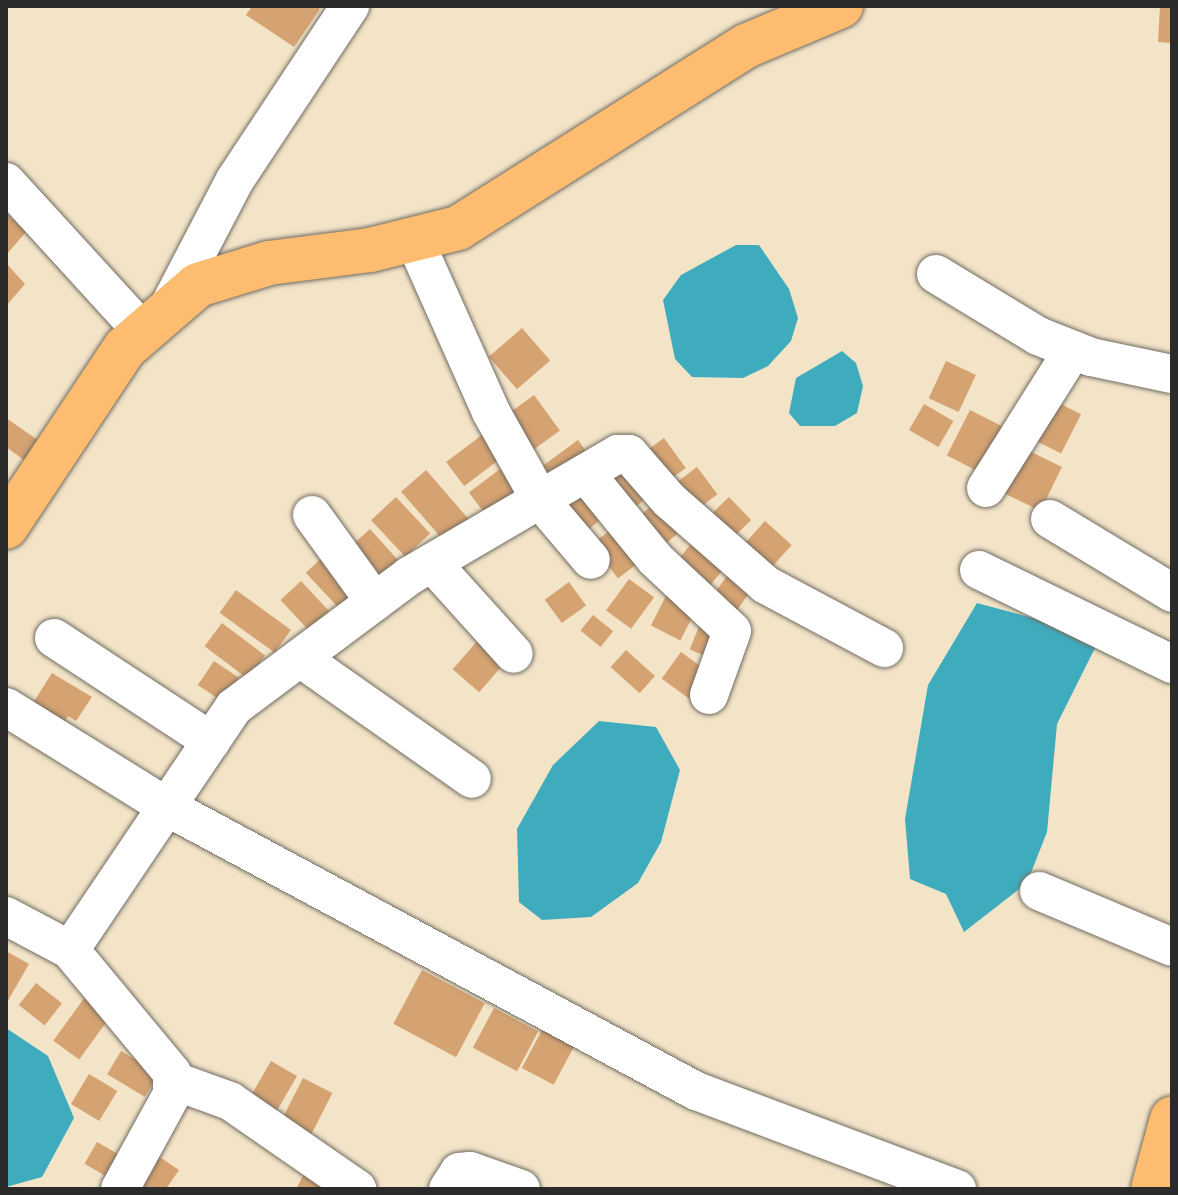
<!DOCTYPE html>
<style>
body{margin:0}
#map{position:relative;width:1178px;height:1195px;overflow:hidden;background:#f3e4c8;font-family:"Architects Daughter",sans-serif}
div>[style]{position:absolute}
.water>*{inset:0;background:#3facbe}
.building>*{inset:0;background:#d5a271;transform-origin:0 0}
.roads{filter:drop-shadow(0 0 2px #716c62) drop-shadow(0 0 2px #716c62)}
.minor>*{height:38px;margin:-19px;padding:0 19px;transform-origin:19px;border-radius:19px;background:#fff}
.major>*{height:44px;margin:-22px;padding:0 22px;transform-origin:22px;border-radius:22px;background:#fdbc70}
span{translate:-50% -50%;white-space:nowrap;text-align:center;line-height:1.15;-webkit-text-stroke:6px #fcf5e5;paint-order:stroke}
.frame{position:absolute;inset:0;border:8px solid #2b2b2b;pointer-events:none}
</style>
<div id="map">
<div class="water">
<div style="clip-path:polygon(736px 245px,759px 245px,789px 289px,798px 318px,791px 341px,768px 366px,743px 378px,692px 377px,675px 359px,663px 300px,681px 275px)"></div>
<div style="clip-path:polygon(842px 351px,856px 363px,863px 386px,857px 413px,835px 426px,800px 426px,789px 413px,796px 378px)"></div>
<div style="clip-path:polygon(977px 603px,1101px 636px,1057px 724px,1047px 832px,1027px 883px,964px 932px,946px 894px,910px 879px,905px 819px,928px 685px)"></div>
<div style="clip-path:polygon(599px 721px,656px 727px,680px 770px,661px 842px,638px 883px,591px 917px,542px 920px,519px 902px,517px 829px,553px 765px)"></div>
<div style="clip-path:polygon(6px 1028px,48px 1056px,74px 1118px,42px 1177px,6px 1187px)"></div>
</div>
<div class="building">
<div style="clip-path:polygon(252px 6px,316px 6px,320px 9px,294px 47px,246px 15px)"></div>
<div style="clip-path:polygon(1160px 6px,1172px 6px,1172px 43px,1158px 42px)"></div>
<div style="clip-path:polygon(6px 213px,26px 232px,6px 255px)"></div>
<div style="clip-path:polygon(6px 263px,25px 284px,6px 306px)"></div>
<div style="left:522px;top:328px;width:43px;height:44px;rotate:49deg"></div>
<div style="left:946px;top:361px;width:33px;height:41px;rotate:25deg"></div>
<div style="left:534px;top:395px;width:44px;height:39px;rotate:54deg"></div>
<div style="left:1049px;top:398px;width:36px;height:44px;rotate:27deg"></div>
<div style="left:924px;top:404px;width:34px;height:30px;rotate:30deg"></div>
<div style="left:970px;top:410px;width:42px;height:51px;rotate:27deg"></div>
<div style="clip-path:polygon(6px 418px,45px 445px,31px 465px,6px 447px)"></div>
<div style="left:490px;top:429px;width:30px;height:55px;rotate:53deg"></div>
<div style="left:664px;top:438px;width:37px;height:31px;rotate:54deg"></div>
<div style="left:578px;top:440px;width:29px;height:47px;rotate:54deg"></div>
<div style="left:1017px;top:445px;width:50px;height:49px;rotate:26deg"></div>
<div style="left:508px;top:463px;width:35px;height:49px;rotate:53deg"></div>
<div style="left:626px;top:465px;width:38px;height:33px;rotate:49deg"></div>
<div style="left:697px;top:467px;width:34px;height:37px;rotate:53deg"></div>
<div style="left:426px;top:470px;width:68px;height:33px;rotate:49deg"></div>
<div style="left:585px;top:486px;width:36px;height:37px;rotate:51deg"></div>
<div style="left:396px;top:497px;width:50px;height:34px;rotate:47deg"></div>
<div style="left:729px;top:497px;width:32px;height:37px;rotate:46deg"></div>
<div style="left:661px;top:498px;width:38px;height:35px;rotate:50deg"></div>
<div style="left:765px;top:521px;width:36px;height:42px;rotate:42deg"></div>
<div style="left:616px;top:526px;width:43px;height:30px;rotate:53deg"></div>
<div style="left:370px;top:529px;width:48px;height:33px;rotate:48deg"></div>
<div style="left:699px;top:534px;width:41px;height:45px;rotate:39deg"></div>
<div style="left:327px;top:553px;width:51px;height:29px;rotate:47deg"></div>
<div style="left:731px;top:570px;width:28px;height:43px;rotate:35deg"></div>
<div style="left:629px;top:579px;width:31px;height:39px;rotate:36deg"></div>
<div style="left:301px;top:581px;width:42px;height:28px;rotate:47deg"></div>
<div style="left:569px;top:582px;width:29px;height:30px;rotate:54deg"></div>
<div style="left:670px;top:588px;width:33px;height:42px;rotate:27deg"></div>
<div style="left:236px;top:590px;width:68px;height:28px;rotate:36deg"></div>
<div style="left:593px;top:615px;width:26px;height:20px;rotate:39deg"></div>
<div style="left:702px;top:619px;width:29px;height:33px;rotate:22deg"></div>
<div style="left:222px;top:623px;width:54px;height:29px;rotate:37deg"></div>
<div style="left:479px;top:639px;width:35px;height:40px;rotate:41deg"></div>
<div style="left:626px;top:650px;width:39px;height:23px;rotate:42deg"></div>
<div style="left:681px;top:652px;width:39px;height:33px;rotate:36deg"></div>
<div style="left:214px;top:661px;width:30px;height:29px;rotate:34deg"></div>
<div style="clip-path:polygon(52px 673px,92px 697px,76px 721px,68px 716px,63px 725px,28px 711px)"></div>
<div style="clip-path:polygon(6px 951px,29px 964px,6px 1004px)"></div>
<div style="left:422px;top:970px;width:71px;height:61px;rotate:28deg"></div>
<div style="left:36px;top:983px;width:33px;height:28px;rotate:38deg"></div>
<div style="left:85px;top:997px;width:32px;height:54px;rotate:36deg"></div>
<div style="left:494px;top:1008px;width:50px;height:45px;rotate:28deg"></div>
<div style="left:542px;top:1030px;width:36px;height:43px;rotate:28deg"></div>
<div style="left:121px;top:1051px;width:44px;height:27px;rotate:31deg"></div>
<div style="left:271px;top:1061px;width:30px;height:49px;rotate:30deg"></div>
<div style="left:89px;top:1074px;width:33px;height:35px;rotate:31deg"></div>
<div style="left:303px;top:1078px;width:33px;height:57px;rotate:27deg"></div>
<div style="left:97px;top:1142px;width:39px;height:25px;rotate:30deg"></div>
<div style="clip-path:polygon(155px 1154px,179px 1170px,166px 1189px,131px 1189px)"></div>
<div style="clip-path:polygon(304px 1174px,332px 1189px,296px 1189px)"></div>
</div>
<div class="roads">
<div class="minor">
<div style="left:6px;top:182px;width:203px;rotate:47.6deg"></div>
<div style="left:414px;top:239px;width:189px;rotate:66deg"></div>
<div style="left:491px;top:412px;width:102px;rotate:60.7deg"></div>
<div style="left:541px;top:501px;width:77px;rotate:49.7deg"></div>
<div style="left:936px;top:274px;width:119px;rotate:31.3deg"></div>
<div style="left:1038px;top:336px;width:57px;rotate:21.6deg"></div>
<div style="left:1091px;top:357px;width:83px;rotate:11.9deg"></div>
<div style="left:168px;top:308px;width:144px;rotate:-62.4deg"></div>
<div style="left:235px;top:180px;width:209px;rotate:-56.5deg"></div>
<div style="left:586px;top:474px;width:109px;rotate:50.9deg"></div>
<div style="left:655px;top:559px;width:105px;rotate:43.1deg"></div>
<div style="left:732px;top:631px;width:68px;rotate:109.8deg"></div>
<div style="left:986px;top:488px;width:163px;rotate:-57.8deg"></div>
<div style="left:312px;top:515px;width:107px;rotate:54.1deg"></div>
<div style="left:1050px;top:519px;width:143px;rotate:31.2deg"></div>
<div style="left:432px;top:563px;width:122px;rotate:48deg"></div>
<div style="left:979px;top:570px;width:215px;rotate:26deg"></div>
<div style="left:54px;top:638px;width:188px;rotate:33.3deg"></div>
<div style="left:300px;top:658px;width:210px;rotate:35.1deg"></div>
<div style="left:6px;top:707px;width:190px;rotate:31.8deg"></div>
<div style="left:167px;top:807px;width:600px;rotate:28.23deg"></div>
<div style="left:696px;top:1091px;width:279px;rotate:20.6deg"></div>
<div style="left:1039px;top:891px;width:144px;rotate:22.8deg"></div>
<div style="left:6px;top:916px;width:72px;rotate:28deg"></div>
<div style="left:70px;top:950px;width:293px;rotate:-56deg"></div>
<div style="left:234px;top:707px;width:219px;rotate:-36.8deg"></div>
<div style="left:409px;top:576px;width:242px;rotate:-30.3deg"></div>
<div style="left:618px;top:454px;width:11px"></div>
<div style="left:629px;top:454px;width:61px;rotate:49deg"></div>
<div style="left:669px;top:500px;width:129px;rotate:41.2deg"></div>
<div style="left:766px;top:585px;width:134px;rotate:28.1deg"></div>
<div style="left:70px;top:950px;width:160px;rotate:50.3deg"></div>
<div style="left:172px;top:1073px;width:21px;rotate:90deg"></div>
<div style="left:172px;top:1094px;width:108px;rotate:118.7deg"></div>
<div style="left:172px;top:1080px;width:62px;rotate:19.9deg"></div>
<div style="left:230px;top:1101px;width:155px;rotate:34.7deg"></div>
<div style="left:448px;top:1189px;width:20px;rotate:-57deg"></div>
<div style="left:459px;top:1172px;width:11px;rotate:-5deg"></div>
<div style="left:470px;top:1171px;width:54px;rotate:19.4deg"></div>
</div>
<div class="major">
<div style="left:6px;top:527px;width:215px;rotate:-56.4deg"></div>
<div style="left:125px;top:348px;width:96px;rotate:-40.8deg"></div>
<div style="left:198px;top:285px;width:74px;rotate:-17.2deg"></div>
<div style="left:269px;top:263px;width:102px;rotate:-7.3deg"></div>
<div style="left:370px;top:250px;width:91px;rotate:-14deg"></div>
<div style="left:458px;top:228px;width:341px;rotate:-32.3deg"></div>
<div style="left:746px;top:46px;width:103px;rotate:-22.8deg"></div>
<div style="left:1153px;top:1189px;width:73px;rotate:-74.8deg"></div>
</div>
</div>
<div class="frame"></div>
</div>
